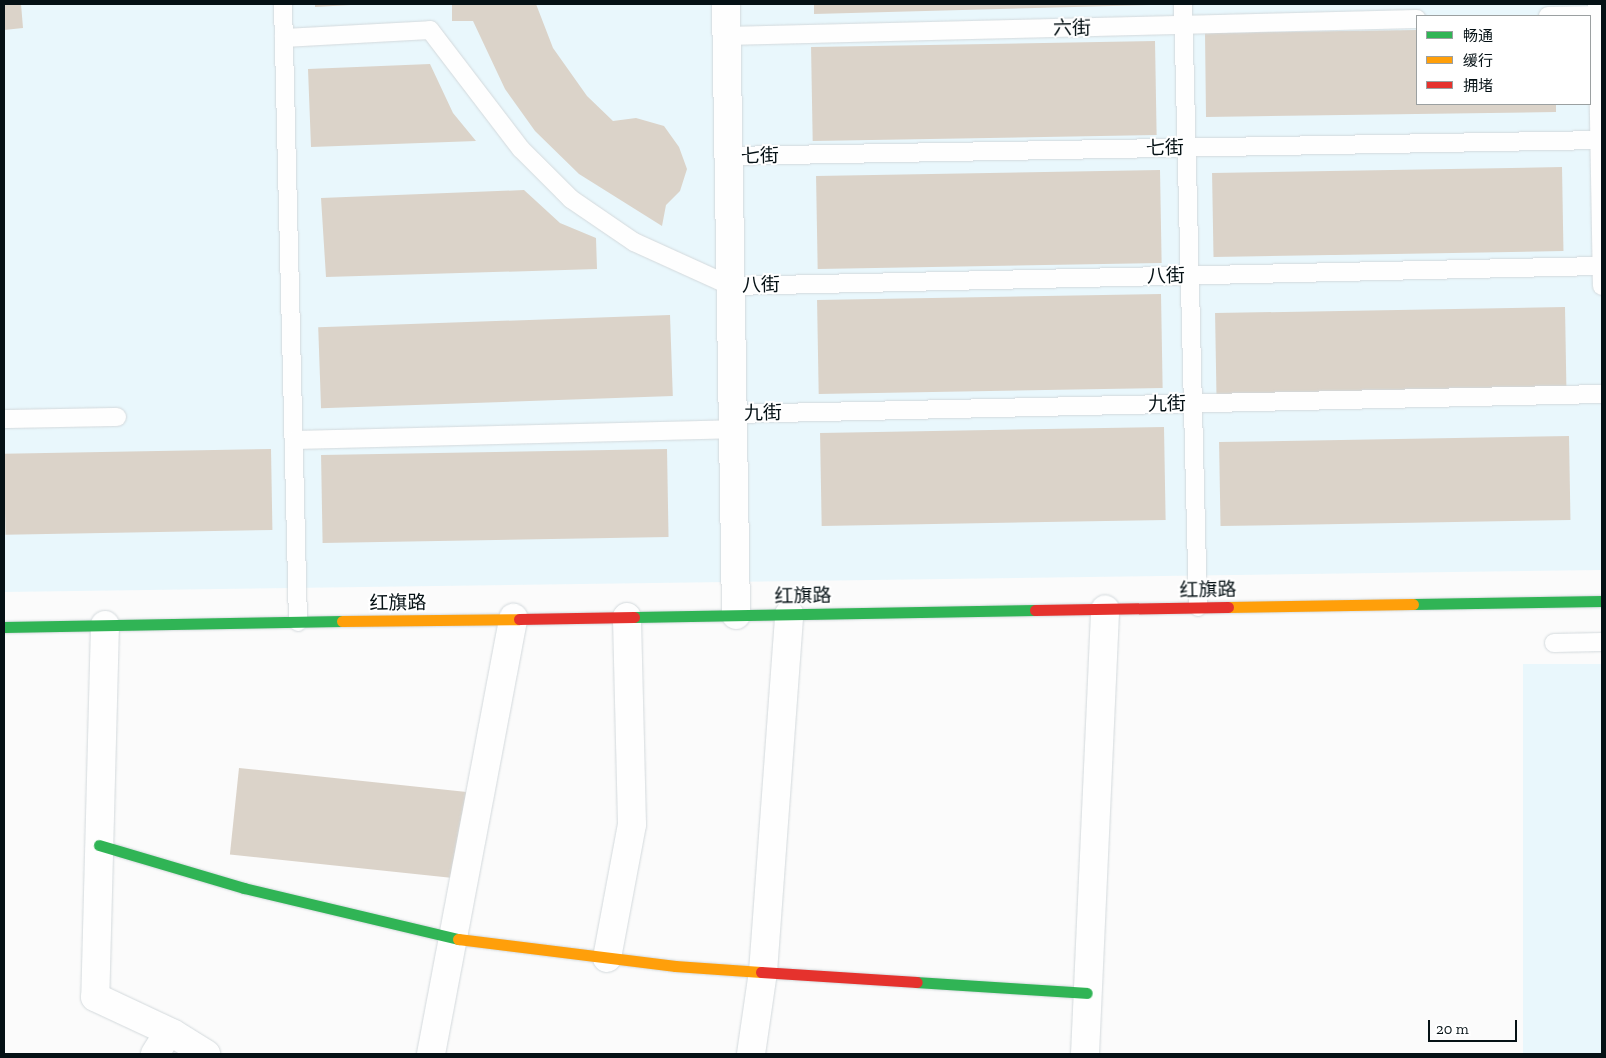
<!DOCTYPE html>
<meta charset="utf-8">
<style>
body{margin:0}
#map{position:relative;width:1606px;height:1058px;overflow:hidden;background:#fbfbfb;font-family:"Zilla Slab","Noto Sans SC",serif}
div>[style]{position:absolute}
.built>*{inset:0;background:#e9f7fc;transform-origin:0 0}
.building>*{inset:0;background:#dbd3c9;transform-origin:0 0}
.roads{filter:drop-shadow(0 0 1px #d3d9dc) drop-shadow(0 0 1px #d3d9dc)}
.lane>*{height:18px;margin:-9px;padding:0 9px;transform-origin:9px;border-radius:9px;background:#fefefe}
.street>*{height:28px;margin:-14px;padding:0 14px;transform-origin:14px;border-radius:14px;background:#fefefe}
.fast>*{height:11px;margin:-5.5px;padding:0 5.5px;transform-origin:5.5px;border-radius:5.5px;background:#30b455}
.slow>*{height:11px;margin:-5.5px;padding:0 5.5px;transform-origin:5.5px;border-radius:5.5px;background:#ff9f0a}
.jam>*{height:11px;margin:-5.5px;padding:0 5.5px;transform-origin:5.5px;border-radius:5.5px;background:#e5322d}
span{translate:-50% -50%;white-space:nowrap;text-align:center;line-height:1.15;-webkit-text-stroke:4px #fff;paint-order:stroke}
.street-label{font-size:19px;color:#051115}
.frame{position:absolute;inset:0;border:5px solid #051115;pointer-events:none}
.legend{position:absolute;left:1416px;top:15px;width:175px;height:90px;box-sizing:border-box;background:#fff;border:1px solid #9ba0a1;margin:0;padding:6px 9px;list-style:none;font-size:15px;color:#051115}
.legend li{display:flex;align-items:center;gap:10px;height:25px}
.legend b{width:25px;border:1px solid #9ba0a1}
.scale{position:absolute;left:1428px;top:1020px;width:89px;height:22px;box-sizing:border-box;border:2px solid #051115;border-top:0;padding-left:6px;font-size:15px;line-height:18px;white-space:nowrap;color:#051115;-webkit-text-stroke:4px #fff;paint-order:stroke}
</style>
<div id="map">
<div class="built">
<div style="clip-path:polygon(evenodd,4px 4px,1602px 4px,1602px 570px,4px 592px,4px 4px,1417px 16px,1590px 16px,1590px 104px,1417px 104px,1417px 16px)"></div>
<div style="left:1602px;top:664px;width:390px;height:79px;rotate:90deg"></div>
</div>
<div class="building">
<div style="clip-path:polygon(4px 4px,21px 4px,23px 28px,4px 30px)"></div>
<div style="clip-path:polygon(315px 4px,351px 4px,351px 5px,315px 7px)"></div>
<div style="clip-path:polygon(452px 4px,536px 4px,553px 48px,587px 96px,613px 121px,636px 118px,664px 126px,679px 147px,687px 169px,680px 191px,666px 205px,662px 226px,579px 174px,535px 131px,505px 89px,473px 21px,452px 21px)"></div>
<div style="clip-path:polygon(814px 4px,1151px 4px,1151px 5px,814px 14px)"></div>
<div style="clip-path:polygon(1417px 30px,1417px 104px,1556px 104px,1556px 112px,1206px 117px,1205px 33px)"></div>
<div style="left:1155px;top:41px;width:94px;height:344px;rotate:89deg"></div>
<div style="clip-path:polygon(430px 64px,453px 113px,476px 141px,311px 147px,308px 69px)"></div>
<div style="left:1562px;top:167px;width:84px;height:350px;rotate:89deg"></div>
<div style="left:1160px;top:170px;width:93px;height:344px;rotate:89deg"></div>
<div style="clip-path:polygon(524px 190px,560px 223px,596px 238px,597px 269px,326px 277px,321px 198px)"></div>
<div style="left:1161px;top:294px;width:94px;height:344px;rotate:89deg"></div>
<div style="left:1565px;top:307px;width:84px;height:350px;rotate:89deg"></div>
<div style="left:670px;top:315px;width:81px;height:352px;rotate:88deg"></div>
<div style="left:1164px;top:427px;width:93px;height:344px;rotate:89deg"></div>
<div style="left:1569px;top:436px;width:84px;height:350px;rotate:89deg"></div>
<div style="left:271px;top:449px;width:81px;height:267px;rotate:89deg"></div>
<div style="left:667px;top:449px;width:88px;height:346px;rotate:89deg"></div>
<div style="left:239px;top:768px;width:229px;height:87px;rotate:6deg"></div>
</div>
<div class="roads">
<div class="lane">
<div style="left:283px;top:4px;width:618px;rotate:88.61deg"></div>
<div style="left:1183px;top:4px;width:603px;rotate:88.58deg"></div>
<div style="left:1597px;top:4px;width:282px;rotate:89deg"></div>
<div style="left:1548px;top:16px;width:54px;rotate:-1.1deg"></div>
<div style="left:726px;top:36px;width:691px;rotate:-1.41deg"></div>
<div style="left:284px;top:38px;width:146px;rotate:-3.1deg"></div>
<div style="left:430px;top:30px;width:150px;rotate:52.6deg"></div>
<div style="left:521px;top:149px;width:71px;rotate:45deg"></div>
<div style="left:571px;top:199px;width:76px;rotate:34.3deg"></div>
<div style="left:634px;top:242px;width:107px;rotate:24.4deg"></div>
<div style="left:731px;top:286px;width:871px;rotate:-1.32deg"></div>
<div style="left:728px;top:156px;width:874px;rotate:-1.05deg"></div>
<div style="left:733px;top:414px;width:869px;rotate:-1.32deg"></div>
<div style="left:4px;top:419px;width:113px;rotate:-1deg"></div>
<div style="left:294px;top:440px;width:439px;rotate:-1.4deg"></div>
<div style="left:1554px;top:643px;width:48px;rotate:-1.2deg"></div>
</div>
<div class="street">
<div style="left:726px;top:4px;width:611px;rotate:89.06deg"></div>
<div style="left:105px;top:625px;width:372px;rotate:91.5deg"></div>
<div style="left:95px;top:997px;width:87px;rotate:25.1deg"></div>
<div style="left:174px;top:1034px;width:38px;rotate:32deg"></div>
<div style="left:607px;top:958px;width:136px;rotate:-79.4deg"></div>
<div style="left:632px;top:824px;width:207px;rotate:-91.4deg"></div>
<div style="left:155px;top:1054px;width:26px;rotate:-58deg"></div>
<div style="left:431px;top:1054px;width:444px;rotate:-79.3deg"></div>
<div style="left:751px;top:1054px;width:83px;rotate:-81.7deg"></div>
<div style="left:763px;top:972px;width:359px;rotate:-85.8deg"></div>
<div style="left:1085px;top:1054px;width:445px;rotate:-87.4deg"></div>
</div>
<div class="fast">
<div style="left:1413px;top:604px;width:189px;rotate:-0.9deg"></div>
<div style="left:634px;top:617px;width:401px;rotate:-1deg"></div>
<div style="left:4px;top:627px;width:338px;rotate:-1deg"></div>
<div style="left:99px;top:845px;width:151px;rotate:16.5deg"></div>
<div style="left:244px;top:888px;width:220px;rotate:13.4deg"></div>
<div style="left:917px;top:982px;width:170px;rotate:3.7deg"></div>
</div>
<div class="slow">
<div style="left:1228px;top:607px;width:185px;rotate:-0.9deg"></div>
<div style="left:342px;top:621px;width:177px;rotate:-0.6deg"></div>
<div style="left:458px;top:939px;width:219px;rotate:7.1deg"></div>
<div style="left:675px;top:966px;width:86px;rotate:4deg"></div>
</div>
<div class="jam">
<div style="left:1035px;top:610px;width:193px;rotate:-0.9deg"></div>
<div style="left:519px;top:619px;width:115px;rotate:-1deg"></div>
<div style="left:761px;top:972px;width:156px;rotate:3.7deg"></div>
</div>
</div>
<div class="street-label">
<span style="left:1072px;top:28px;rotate:-1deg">六街</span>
<span style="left:1165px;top:148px;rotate:-1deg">七街</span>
<span style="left:760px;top:156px;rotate:-1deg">七街</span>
<span style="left:1166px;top:276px;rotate:-1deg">八街</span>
<span style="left:761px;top:285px;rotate:-1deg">八街</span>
<span style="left:1167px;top:404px;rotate:-1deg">九街</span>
<span style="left:763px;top:413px;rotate:-1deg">九街</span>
<span style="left:1208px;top:590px;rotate:-1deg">红旗路</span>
<span style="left:803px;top:596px;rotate:-1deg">红旗路</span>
<span style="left:398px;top:603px;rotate:-1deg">红旗路</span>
</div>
<div class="frame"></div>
<ul class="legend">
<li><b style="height:6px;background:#30b455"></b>畅通</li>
<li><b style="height:6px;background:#ff9f0a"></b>缓行</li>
<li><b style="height:6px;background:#e5322d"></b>拥堵</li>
</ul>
<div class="scale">20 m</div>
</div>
